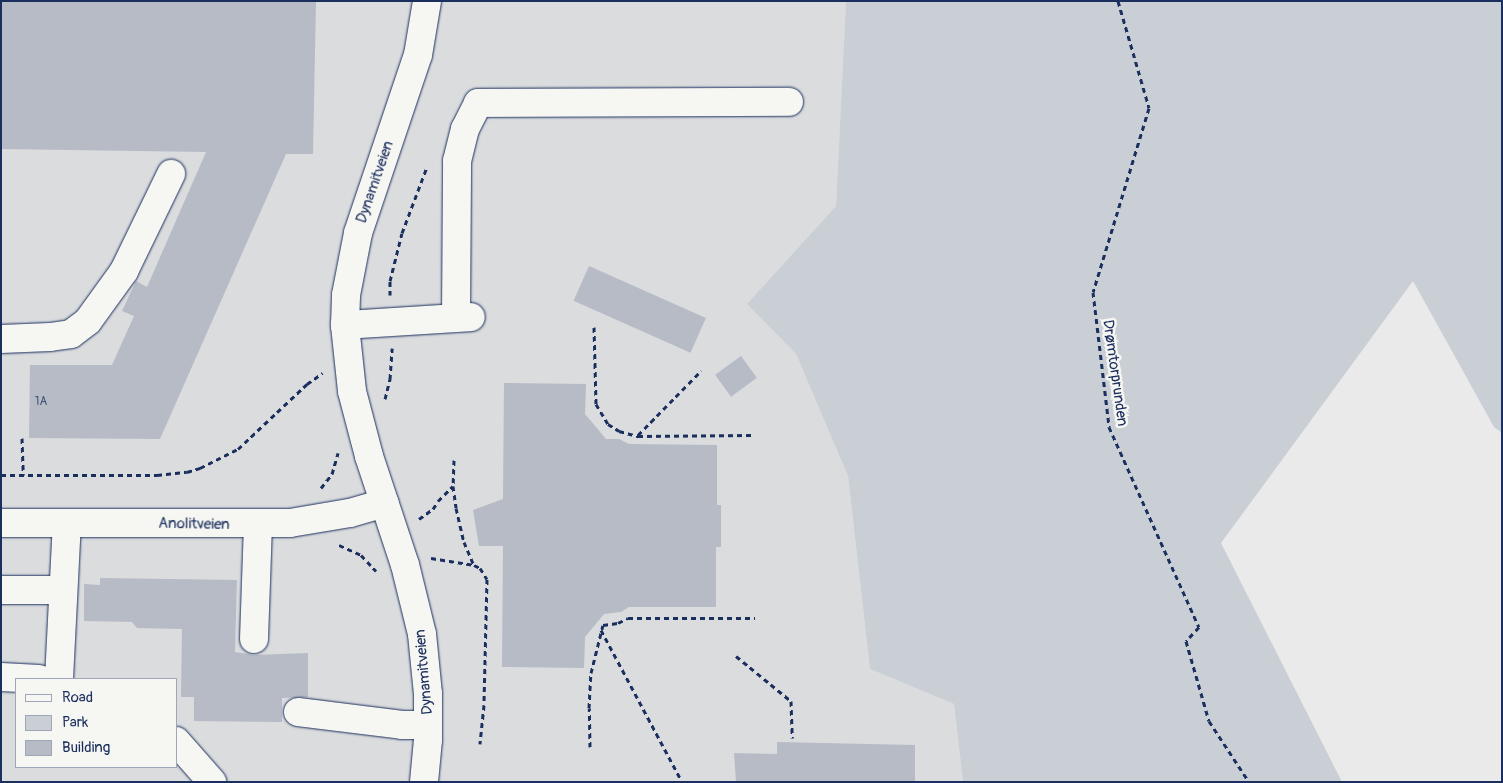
<!DOCTYPE html>
<meta charset="utf-8">
<style>
body{margin:0}
#map{position:relative;width:1503px;height:783px;overflow:hidden;background:#e9eae9;font-family:Pangolin,sans-serif}
div>[style]{position:absolute}
.built>*{inset:0;background:#dadcde}
.green>*{inset:0;background:#caced5}
.building>*{inset:0;background:#b6bbc6;transform-origin:0 0}
.path>*{height:3px;margin-top:-1.5px;transform-origin:0;background:repeating-linear-gradient(90deg,#1b2f5e 0 5px,transparent 0 9px)}
.roads{filter:drop-shadow(0 0 1px #1b2f5e) drop-shadow(0 0 1px #1b2f5e)}
.minor>*{height:28px;margin:-14px;padding:0 14px;transform-origin:14px;border-radius:14px;background:#f6f6f2}
span{translate:-50% -50%;white-space:nowrap;text-align:center;line-height:1.15;-webkit-text-stroke:5px #f6f6f2;paint-order:stroke}
.number-label{font-size:12px;color:#425278}
.number-label span{-webkit-text-stroke-width:0}
.street-label{font-size:15px;color:#1b2f5e}
.frame{position:absolute;inset:0;border:2px solid #1b2f5e;pointer-events:none}
.legend{position:absolute;left:15px;top:678px;width:162px;height:90px;box-sizing:border-box;background:#f6f6f2;border:1px solid #9ea6b7;margin:0;padding:6px 9px;list-style:none;font-size:15px;color:#1b2f5e}
.legend li{display:flex;align-items:center;gap:10px;height:25px}
.legend b{width:25px;border:1px solid #9ea6b7}
</style>
<div id="map">
<div class="built">
<div style="clip-path:polygon(evenodd,1px 1px,846px 1px,836px 206px,747px 304px,796px 354px,848px 476px,870px 669px,954px 704px,963px 782px,1px 782px,1px 1px,16px 679px,176px 679px,176px 767px,16px 767px,16px 679px)"></div>
</div>
<div class="green">
<div style="clip-path:polygon(846px 1px,1502px 1px,1502px 433px,1494px 427px,1413px 281px,1221px 543px,1342px 782px,963px 782px,954px 704px,870px 669px,848px 476px,796px 354px,747px 304px,836px 206px)"></div>
</div>
<div class="building">
<div style="clip-path:polygon(1px 1px,316px 1px,313px 154px,286px 154px,160px 439px,29px 438px,30px 365px,112px 365px,134px 316px,122px 311px,136px 281px,147px 287px,206px 152px,1px 149px)"></div>
<div style="left:589px;top:266px;width:128px;height:38px;rotate:24deg"></div>
<div style="left:741px;top:356px;width:27px;height:32px;rotate:54deg"></div>
<div style="clip-path:polygon(504px 383px,586px 384px,585px 414px,606px 439px,619px 439px,629px 444px,717px 445px,717px 505px,721px 505px,721px 547px,716px 547px,716px 607px,629px 607px,621px 612px,604px 614px,585px 637px,584px 668px,502px 667px,503px 546px,479px 546px,473px 510px,503px 499px)"></div>
<div style="clip-path:polygon(100px 578px,237px 580px,235px 652px,254px 655px,308px 653px,308px 697px,282px 698px,282px 722px,194px 721px,194px 697px,181px 697px,182px 629px,137px 628px,132px 622px,84px 621px,84px 584px,100px 585px)"></div>
<div style="clip-path:polygon(777px 742px,915px 745px,915px 782px,736px 782px,734px 753px,777px 754px)"></div>
</div>
<div class="path">
<div style="left:1118px;top:1px;width:111px;rotate:73.8deg"></div>
<div style="left:1149px;top:108px;width:192px;rotate:106.9deg"></div>
<div style="left:1093px;top:292px;width:136px;rotate:83.2deg"></div>
<div style="left:1109px;top:427px;width:219px;rotate:65.8deg"></div>
<div style="left:1199px;top:627px;width:19px;rotate:133deg"></div>
<div style="left:1186px;top:641px;width:83px;rotate:74deg"></div>
<div style="left:1209px;top:721px;width:73px;rotate:56.7deg"></div>
<div style="left:390px;top:295px;width:14px;rotate:-90deg"></div>
<div style="left:390px;top:281px;width:49px;rotate:-76deg"></div>
<div style="left:402px;top:233px;width:71px;rotate:-69.3deg"></div>
<div style="left:594px;top:327px;width:77px;rotate:88.5deg"></div>
<div style="left:596px;top:404px;width:23px;rotate:59deg"></div>
<div style="left:608px;top:424px;width:13px;rotate:32deg"></div>
<div style="left:619px;top:431px;width:20px;rotate:15deg"></div>
<div style="left:638px;top:436px;width:116px;rotate:-0.5deg"></div>
<div style="left:385px;top:399px;width:21px;rotate:-76deg"></div>
<div style="left:390px;top:379px;width:31px;rotate:-86deg"></div>
<div style="left:638px;top:435px;width:90px;rotate:-45.5deg"></div>
<div style="left:22px;top:438px;width:37px;rotate:88deg"></div>
<div style="left:454px;top:460px;width:26px;rotate:92deg"></div>
<div style="left:453px;top:486px;width:22px;rotate:82deg"></div>
<div style="left:456px;top:508px;width:35px;rotate:77deg"></div>
<div style="left:464px;top:542px;width:25px;rotate:67deg"></div>
<div style="left:1px;top:475px;width:156px"></div>
<div style="left:157px;top:475px;width:30px;rotate:-6deg"></div>
<div style="left:187px;top:472px;width:14px;rotate:-17deg"></div>
<div style="left:200px;top:468px;width:42px;rotate:-26.6deg"></div>
<div style="left:238px;top:449px;width:95px;rotate:-43.3deg"></div>
<div style="left:307px;top:384px;width:19px;rotate:-35deg"></div>
<div style="left:321px;top:488px;width:18px;rotate:-52deg"></div>
<div style="left:332px;top:474px;width:22px;rotate:-74deg"></div>
<div style="left:419px;top:519px;width:17px;rotate:-36deg"></div>
<div style="left:433px;top:509px;width:9px;rotate:-58deg"></div>
<div style="left:438px;top:501px;width:21px;rotate:-45deg"></div>
<div style="left:339px;top:545px;width:24px;rotate:24deg"></div>
<div style="left:361px;top:555px;width:22px;rotate:47deg"></div>
<div style="left:431px;top:558px;width:44px;rotate:9.2deg"></div>
<div style="left:474px;top:565px;width:7px;rotate:27deg"></div>
<div style="left:480px;top:568px;width:13px;rotate:58deg"></div>
<div style="left:487px;top:579px;width:126px;rotate:91.4deg"></div>
<div style="left:484px;top:705px;width:39px;rotate:96deg"></div>
<div style="left:601px;top:630px;width:172px;rotate:61.9deg"></div>
<div style="left:736px;top:656px;width:71px;rotate:39.3deg"></div>
<div style="left:791px;top:701px;width:37px;rotate:88deg"></div>
<div style="left:590px;top:747px;width:39px;rotate:-91deg"></div>
<div style="left:589px;top:708px;width:35px;rotate:-87deg"></div>
<div style="left:591px;top:673px;width:49px;rotate:-76deg"></div>
<div style="left:603px;top:625px;width:15px;rotate:-8deg"></div>
<div style="left:618px;top:623px;width:11px;rotate:-27deg"></div>
<div style="left:628px;top:618px;width:127px"></div>
</div>
<div class="roads">
<div class="minor">
<div style="left:456px;top:317px;width:156px;rotate:-89.6deg"></div>
<div style="left:457px;top:161px;width:33px;rotate:-76deg"></div>
<div style="left:465px;top:129px;width:29px;rotate:-63deg"></div>
<div style="left:478px;top:103px;width:311px;rotate:-0.2deg"></div>
<div style="left:345px;top:325px;width:126px;rotate:-3.6deg"></div>
<div style="left:1px;top:339px;width:49px;rotate:-2.3deg"></div>
<div style="left:50px;top:337px;width:21px;rotate:-8deg"></div>
<div style="left:71px;top:334px;width:21px;rotate:-37deg"></div>
<div style="left:88px;top:321px;width:62px;rotate:-54.2deg"></div>
<div style="left:124px;top:271px;width:108px;rotate:-64.1deg"></div>
<div style="left:1px;top:523px;width:289px"></div>
<div style="left:290px;top:523px;width:61px;rotate:-9.5deg"></div>
<div style="left:350px;top:513px;width:36px;rotate:-16deg"></div>
<div style="left:1px;top:590px;width:62px"></div>
<div style="left:254px;top:639px;width:114px;rotate:-88deg"></div>
<div style="left:1px;top:677px;width:38px;rotate:3deg"></div>
<div style="left:59px;top:679px;width:156px;rotate:-87.1deg"></div>
<div style="left:298px;top:712px;width:105px;rotate:7.1deg"></div>
<div style="left:402px;top:725px;width:26px"></div>
<div style="left:176px;top:741px;width:55px;rotate:48.7deg"></div>
<div style="left:424px;top:782px;width:42px;rotate:-84.6deg"></div>
<div style="left:428px;top:740px;width:46px;rotate:-90deg"></div>
<div style="left:428px;top:694px;width:60px;rotate:-95.7deg"></div>
<div style="left:422px;top:634px;width:71px;rotate:-103.8deg"></div>
<div style="left:405px;top:565px;width:115px;rotate:-108.3deg"></div>
<div style="left:369px;top:456px;width:67px;rotate:-104.7deg"></div>
<div style="left:352px;top:391px;width:66px;rotate:-96.1deg"></div>
<div style="left:345px;top:325px;width:30px;rotate:-88deg"></div>
<div style="left:346px;top:295px;width:63px;rotate:-79deg"></div>
<div style="left:358px;top:233px;width:188px;rotate:-71.4deg"></div>
<div style="left:418px;top:55px;width:55px;rotate:-80.5deg"></div>
</div>
</div>
<div class="number-label">
<span style="left:41px;top:402px">1A</span>
</div>
<div class="street-label">
<span style="left:375px;top:182px;rotate:-71deg">Dynamitveien</span>
<span style="left:1115px;top:373px;rotate:82deg">Drømtorprunden</span>
<span style="left:194px;top:524px;rotate:1deg">Anolitveien</span>
<span style="left:424px;top:672px;rotate:-95deg">Dynamitveien</span>
</div>
<div class="frame"></div>
<ul class="legend">
<li><b style="height:6px;background:#f6f6f2"></b>Road</li>
<li><b style="height:14px;background:#caced5"></b>Park</li>
<li><b style="height:14px;background:#b6bbc6"></b>Building</li>
</ul>
</div>
